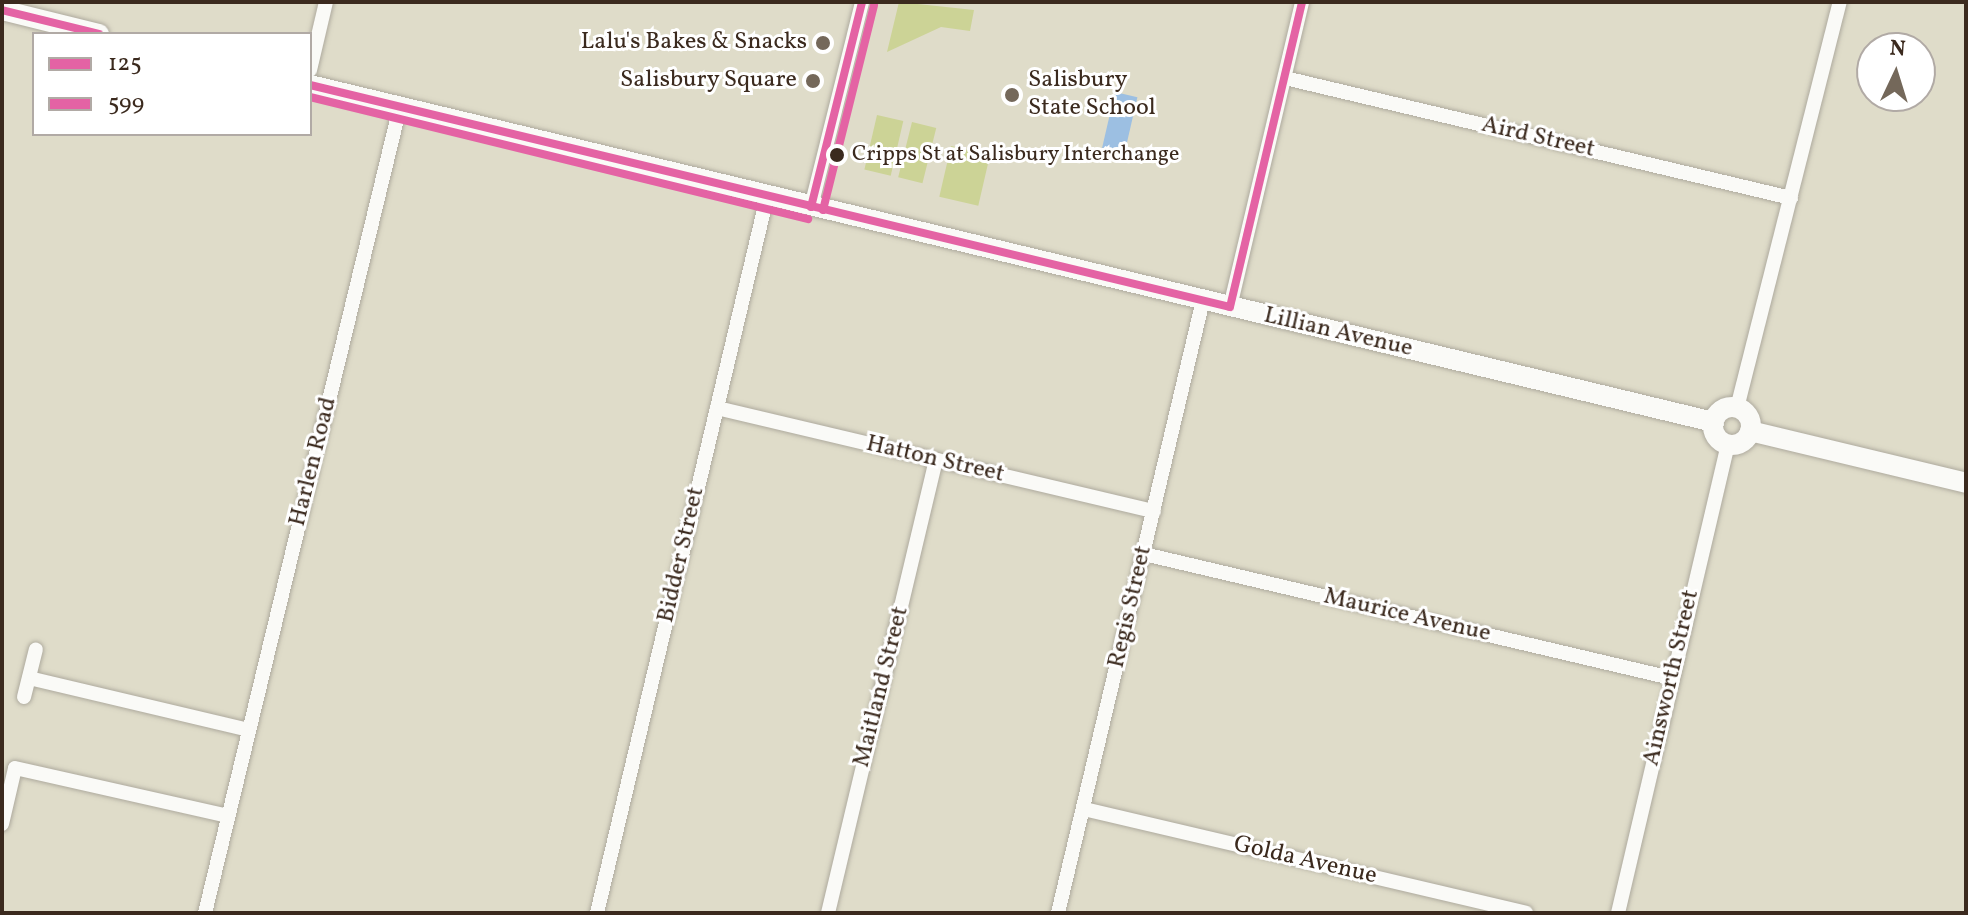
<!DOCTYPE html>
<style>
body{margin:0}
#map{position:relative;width:1968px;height:915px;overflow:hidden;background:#dfdcc9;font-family:Vollkorn,serif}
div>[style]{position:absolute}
.green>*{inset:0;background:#ccd396;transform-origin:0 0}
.water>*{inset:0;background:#9cbfe2;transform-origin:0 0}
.roads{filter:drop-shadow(0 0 2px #aeaa9e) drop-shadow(0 0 2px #aeaa9e)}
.street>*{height:14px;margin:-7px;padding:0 7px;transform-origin:7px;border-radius:7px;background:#fafaf7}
.secondary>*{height:20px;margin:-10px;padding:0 10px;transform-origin:10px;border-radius:10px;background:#fafaf7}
.secondary>.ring{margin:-10px;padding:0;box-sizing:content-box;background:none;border:20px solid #fafaf7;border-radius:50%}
.bus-1>*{height:8px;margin:-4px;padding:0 4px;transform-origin:4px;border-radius:4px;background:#e463a4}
.bus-2>*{height:8px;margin:-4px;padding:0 4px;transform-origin:4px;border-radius:4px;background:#e463a4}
.dots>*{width:22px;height:22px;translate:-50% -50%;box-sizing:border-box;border:4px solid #fff;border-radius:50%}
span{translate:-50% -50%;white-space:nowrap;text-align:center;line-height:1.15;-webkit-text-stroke:6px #fff;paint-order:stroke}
.bus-label{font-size:22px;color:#3b2a1e}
.left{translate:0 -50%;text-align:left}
.poi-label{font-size:24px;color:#3b2a1e}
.right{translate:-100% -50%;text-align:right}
.street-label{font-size:24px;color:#3b2a1e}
.frame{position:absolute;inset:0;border:4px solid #3b2a1e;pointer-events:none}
.legend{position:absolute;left:32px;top:32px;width:280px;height:104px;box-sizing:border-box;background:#fff;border:2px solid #b1aaa5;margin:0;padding:10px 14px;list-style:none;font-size:24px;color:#3b2a1e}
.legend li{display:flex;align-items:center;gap:16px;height:40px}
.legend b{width:40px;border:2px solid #b1aaa5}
.north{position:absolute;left:1856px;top:32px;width:80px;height:80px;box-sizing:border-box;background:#fff;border:2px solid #b1aaa5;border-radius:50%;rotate:4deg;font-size:22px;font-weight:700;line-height:32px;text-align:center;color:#3b2a1e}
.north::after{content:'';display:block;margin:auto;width:28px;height:36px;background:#74685a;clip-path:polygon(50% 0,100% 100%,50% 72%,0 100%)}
</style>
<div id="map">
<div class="green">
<div style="clip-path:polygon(899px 2px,974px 10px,970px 31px,941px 27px,887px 52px)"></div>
<div style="left:877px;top:115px;width:27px;height:56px;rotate:13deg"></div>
<div style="left:912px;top:122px;width:25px;height:57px;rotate:14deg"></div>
<div style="left:951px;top:146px;width:40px;height:52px;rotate:13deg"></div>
</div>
<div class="water">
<div style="left:1115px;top:92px;width:23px;height:59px;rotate:13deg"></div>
</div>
<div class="roads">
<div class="street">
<div style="left:310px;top:70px;width:70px;rotate:-76.8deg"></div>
<div style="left:1285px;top:78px;width:520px;rotate:13.34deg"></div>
<div style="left:811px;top:207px;width:211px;rotate:-76deg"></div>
<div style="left:1230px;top:307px;width:313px;rotate:-76.7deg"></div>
<div style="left:717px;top:408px;width:449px;rotate:13.3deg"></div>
<div style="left:1737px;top:408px;width:419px;rotate:-75.8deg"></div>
<div style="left:1144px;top:554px;width:541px;rotate:13.24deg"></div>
<div style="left:29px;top:678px;width:226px;rotate:13.3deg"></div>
<div style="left:24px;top:697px;width:49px;rotate:-76deg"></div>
<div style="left:1084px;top:809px;width:454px;rotate:13.2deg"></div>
<div style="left:2px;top:824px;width:57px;rotate:-76.9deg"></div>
<div style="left:15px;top:768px;width:218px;rotate:12.7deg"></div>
<div style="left:205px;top:913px;width:829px;rotate:-76.4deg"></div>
<div style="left:597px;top:913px;width:736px;rotate:-76.64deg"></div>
<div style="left:828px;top:913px;width:466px;rotate:-76.6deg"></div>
<div style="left:1058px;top:913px;width:630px;rotate:-76.69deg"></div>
<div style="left:1618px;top:913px;width:482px;rotate:-76.8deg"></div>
</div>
<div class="secondary">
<div style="left:2px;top:10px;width:100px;rotate:13.9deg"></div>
<div style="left:310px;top:85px;width:1444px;rotate:13.5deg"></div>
<div class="ring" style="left:1713px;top:407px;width:18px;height:18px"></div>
<div style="left:1750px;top:431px;width:222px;rotate:13.5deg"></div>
</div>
</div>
<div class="bus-1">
<div style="left:2px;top:10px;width:100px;rotate:13.9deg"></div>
<div style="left:310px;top:85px;width:946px;rotate:13.57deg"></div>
<div style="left:1230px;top:307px;width:313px;rotate:-76.7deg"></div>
<div style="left:811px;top:207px;width:211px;rotate:-76deg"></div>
</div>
<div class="bus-2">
<div style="left:310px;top:97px;width:513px;rotate:13.77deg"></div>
<div style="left:823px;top:210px;width:211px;rotate:-76deg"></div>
</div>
<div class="dots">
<div style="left:823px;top:43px;background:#74685a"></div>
<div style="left:813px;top:81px;background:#74685a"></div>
<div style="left:1012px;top:95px;background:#74685a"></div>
<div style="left:837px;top:155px;background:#3b2a1e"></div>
</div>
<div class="bus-label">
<span class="left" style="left:852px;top:155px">Cripps St at Salisbury Interchange</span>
</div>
<div class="poi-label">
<span class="right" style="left:807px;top:43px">Lalu's Bakes &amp; Snacks</span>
<span class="right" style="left:797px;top:81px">Salisbury Square</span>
<span class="left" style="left:1028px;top:95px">Salisbury<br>State School</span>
</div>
<div class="street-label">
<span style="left:1538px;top:138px;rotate:13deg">Aird Street</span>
<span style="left:1338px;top:333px;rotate:13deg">Lillian Avenue</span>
<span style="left:935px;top:460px;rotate:13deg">Hatton Street</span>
<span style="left:314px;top:462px;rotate:-76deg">Harlen Road</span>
<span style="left:682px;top:555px;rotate:-77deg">Bidder Street</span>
<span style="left:1131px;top:607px;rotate:-77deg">Regis Street</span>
<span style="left:1407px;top:616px;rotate:13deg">Maurice Avenue</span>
<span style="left:1672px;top:678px;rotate:-77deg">Ainsworth Street</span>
<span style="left:882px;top:687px;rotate:-76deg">Maitland Street</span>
<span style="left:1305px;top:861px;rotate:13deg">Golda Avenue</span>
</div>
<div class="frame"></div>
<ul class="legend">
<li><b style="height:10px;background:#e463a4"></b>125</li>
<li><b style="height:10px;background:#e463a4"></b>599</li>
</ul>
<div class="north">N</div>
</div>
